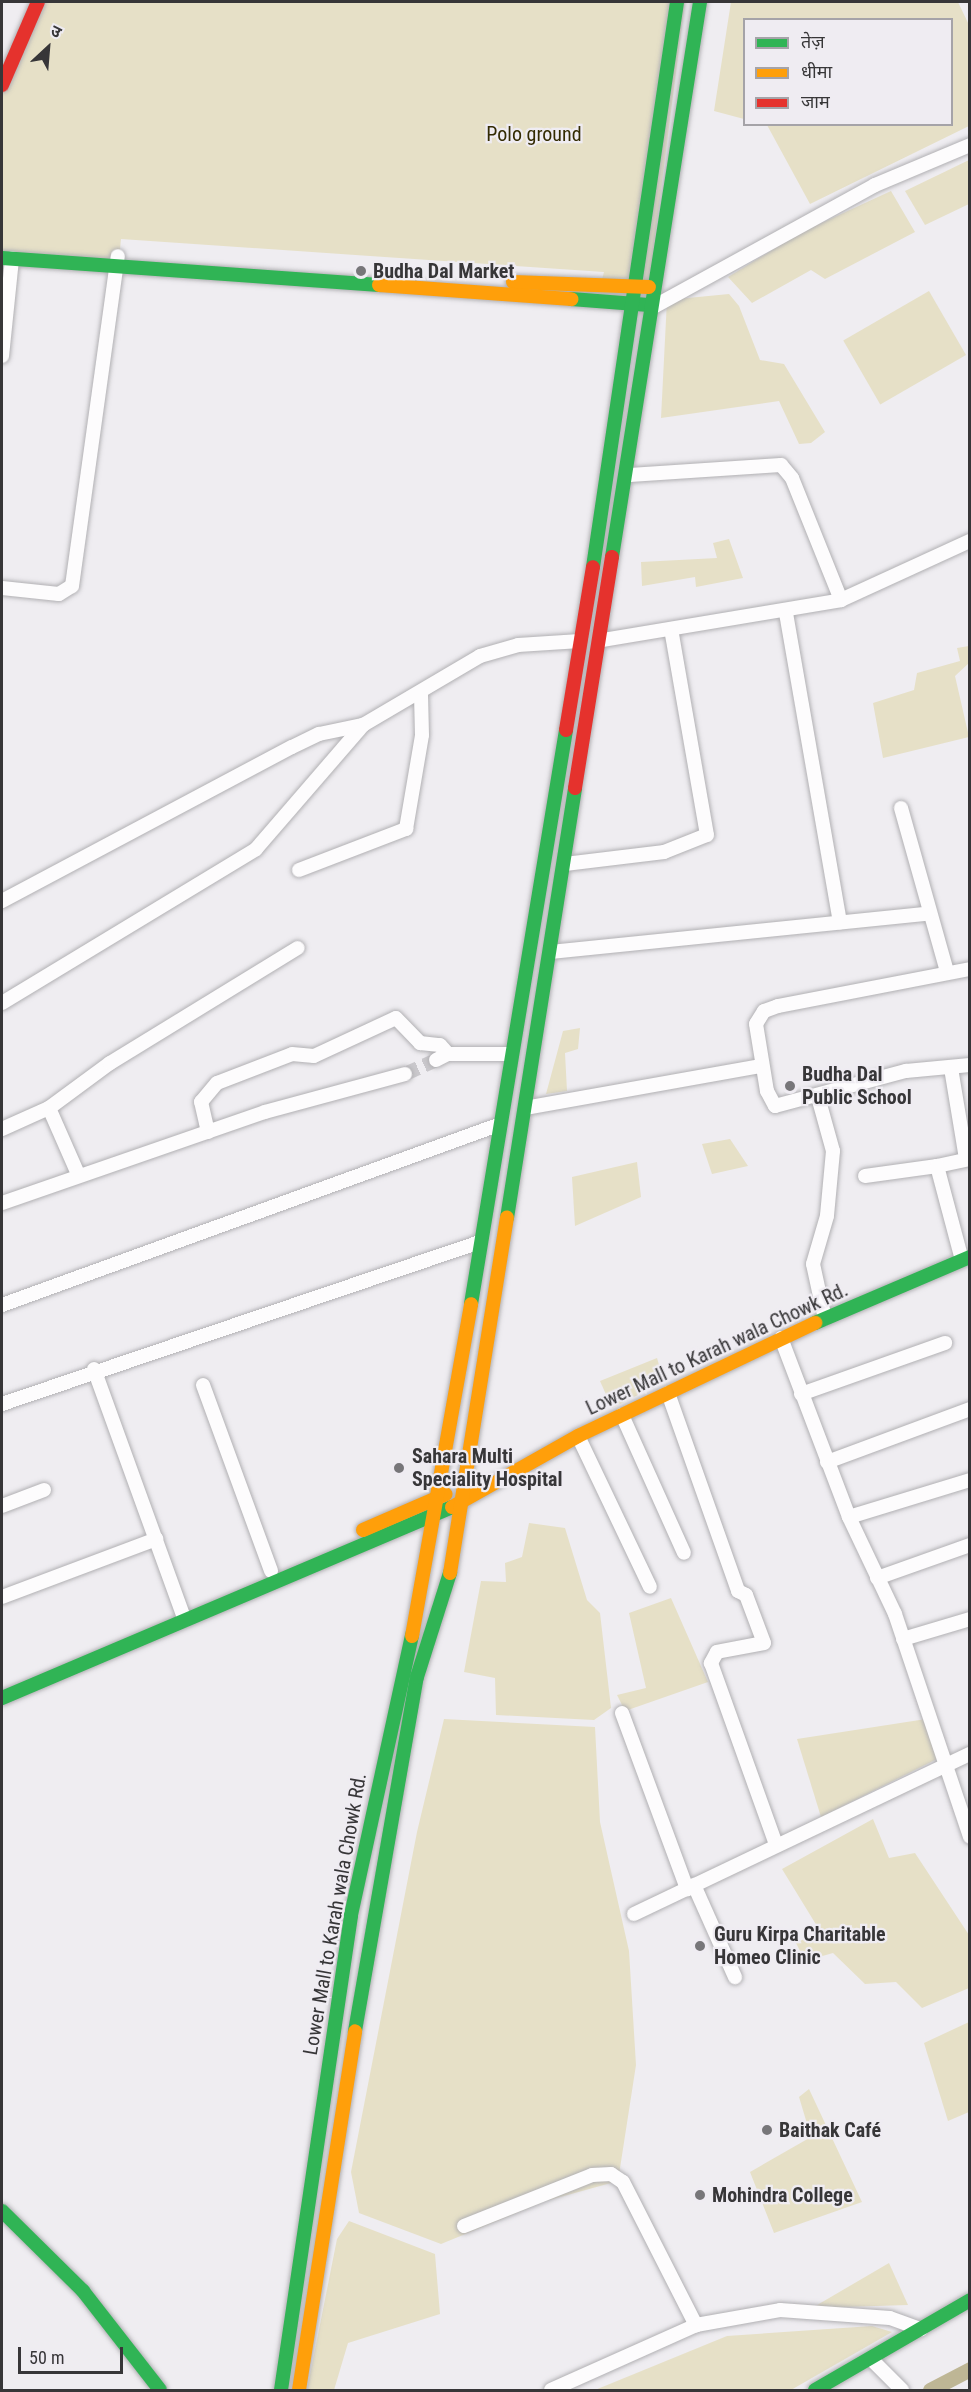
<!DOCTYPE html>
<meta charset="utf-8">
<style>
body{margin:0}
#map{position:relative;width:971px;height:2392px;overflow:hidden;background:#efedf1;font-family:"Roboto Condensed","Noto Sans Devanagari",sans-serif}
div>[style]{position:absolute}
.green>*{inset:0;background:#e6e0c7;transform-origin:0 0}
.canal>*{height:15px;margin:-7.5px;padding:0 7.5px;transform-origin:7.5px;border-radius:7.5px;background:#beb695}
.street-tunnel>*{height:14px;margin-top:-7px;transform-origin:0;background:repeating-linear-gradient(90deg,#cac8cc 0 14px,transparent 0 21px)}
.roads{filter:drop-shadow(0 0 2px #b1b0b3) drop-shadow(0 0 2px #b1b0b3)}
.street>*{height:14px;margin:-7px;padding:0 7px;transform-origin:7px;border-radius:7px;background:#fdfcfd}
.fast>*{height:14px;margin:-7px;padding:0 7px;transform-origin:7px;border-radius:7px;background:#30b455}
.slow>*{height:14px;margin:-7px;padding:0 7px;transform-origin:7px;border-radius:7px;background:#ff9f0a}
.jam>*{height:14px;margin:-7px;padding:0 7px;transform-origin:7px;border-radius:7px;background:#e5322d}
.dots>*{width:16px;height:16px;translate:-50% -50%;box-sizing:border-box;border:3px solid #efecf2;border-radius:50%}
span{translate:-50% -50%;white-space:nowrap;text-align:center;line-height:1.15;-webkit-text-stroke:4.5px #efecf2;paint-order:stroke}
.park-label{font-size:20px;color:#332b02}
.poi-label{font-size:20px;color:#373638;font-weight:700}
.left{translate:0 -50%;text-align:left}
.street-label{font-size:20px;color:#373638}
.frame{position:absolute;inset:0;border:3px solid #373638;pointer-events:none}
.legend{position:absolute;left:743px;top:18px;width:210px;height:108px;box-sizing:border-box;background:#efecf2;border:2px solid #a5a3a8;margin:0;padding:8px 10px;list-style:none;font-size:18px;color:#373638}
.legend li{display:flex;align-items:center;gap:12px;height:30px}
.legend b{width:30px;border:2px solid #a5a3a8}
.north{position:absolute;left:18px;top:18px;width:60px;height:60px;-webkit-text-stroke:4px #efecf2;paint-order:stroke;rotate:26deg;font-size:16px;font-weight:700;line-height:24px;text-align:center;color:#373638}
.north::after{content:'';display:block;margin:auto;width:21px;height:27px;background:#373638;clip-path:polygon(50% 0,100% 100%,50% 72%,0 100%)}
.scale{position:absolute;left:18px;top:2347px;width:105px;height:27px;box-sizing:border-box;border:3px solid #373638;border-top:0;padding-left:8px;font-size:18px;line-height:21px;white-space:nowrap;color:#373638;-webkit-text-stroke:4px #efecf2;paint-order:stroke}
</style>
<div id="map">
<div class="green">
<div style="clip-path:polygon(38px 2px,685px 2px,648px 291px,601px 283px,604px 272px,121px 239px,118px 270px,2px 262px,2px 90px)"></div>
<div style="clip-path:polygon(731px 2px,958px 2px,969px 25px,969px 126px,810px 204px,767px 125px,952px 124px,952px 20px,744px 20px,744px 119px,714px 111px)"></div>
<div style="clip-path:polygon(969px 160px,969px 204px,925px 225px,905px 191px)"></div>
<div style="clip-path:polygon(891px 191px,915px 232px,825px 279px,811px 270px,752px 303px,728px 277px,802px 232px)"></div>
<div style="left:929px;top:291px;width:74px;height:99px;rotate:60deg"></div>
<div style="clip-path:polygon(729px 294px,739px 306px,760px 360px,784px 364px,825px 432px,811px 443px,799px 444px,779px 401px,661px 418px,667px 300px)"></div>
<div style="clip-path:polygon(729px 539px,743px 578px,696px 587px,695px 577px,642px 586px,641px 562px,717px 558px,713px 543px)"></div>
<div style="clip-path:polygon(969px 646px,969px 663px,955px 676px,969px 737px,883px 758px,873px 703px,914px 690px,917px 673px,960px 661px,957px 648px)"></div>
<div style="clip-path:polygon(580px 1028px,578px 1049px,565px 1053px,567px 1091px,546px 1094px,563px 1031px)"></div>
<div style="clip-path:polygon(730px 1139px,748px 1166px,712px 1174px,702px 1144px)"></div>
<div style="clip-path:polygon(637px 1162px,641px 1197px,575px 1226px,572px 1177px)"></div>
<div style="clip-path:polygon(657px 1358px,664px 1382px,612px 1408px,600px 1381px)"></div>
<div style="clip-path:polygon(529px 1523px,565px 1528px,587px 1600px,600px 1613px,611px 1708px,594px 1720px,496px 1715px,495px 1678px,464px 1672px,481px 1581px,506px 1582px,505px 1563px,522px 1557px)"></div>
<div style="clip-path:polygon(671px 1598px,708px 1682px,625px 1711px,617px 1695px,646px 1688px,629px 1613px)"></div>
<div style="clip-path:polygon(444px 1719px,595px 1727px,600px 1822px,629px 1951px,636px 2065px,618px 2181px,546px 2201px,441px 2244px,359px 2213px,351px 2172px,417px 1832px)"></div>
<div style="clip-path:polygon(926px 1719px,937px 1759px,821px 1817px,797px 1739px)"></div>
<div style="clip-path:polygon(873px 1819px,889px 1858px,915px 1853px,969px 1935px,969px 1988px,922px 2008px,896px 1982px,865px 1984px,833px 1953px,805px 1961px,796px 1943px,820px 1931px,782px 1869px)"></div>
<div style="clip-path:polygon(969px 2022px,969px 2112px,948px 2121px,924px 2043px)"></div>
<div style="clip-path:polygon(809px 2089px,862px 2202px,774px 2233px,750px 2172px,811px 2137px,799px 2097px)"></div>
<div style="clip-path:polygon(349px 2221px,435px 2254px,440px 2314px,348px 2343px,334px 2390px,307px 2390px,337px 2239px)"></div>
<div style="clip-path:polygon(889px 2263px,908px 2305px,812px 2308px)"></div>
<div style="clip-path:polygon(872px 2326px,892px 2332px,791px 2390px,595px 2390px,727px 2336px)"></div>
</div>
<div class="canal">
<div style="left:930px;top:2390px;width:45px;rotate:-27.7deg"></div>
</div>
<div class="street-tunnel">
<div style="left:405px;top:1074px;width:34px;rotate:-24deg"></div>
</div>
<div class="roads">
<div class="street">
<div style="left:655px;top:306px;width:251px;rotate:-28.8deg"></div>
<div style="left:875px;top:185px;width:103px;rotate:-22.8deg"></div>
<div style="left:2px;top:356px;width:98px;rotate:-84.1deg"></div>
<div style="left:2px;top:588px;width:57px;rotate:6deg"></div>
<div style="left:59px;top:594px;width:15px;rotate:-32deg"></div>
<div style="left:72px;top:586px;width:333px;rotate:-82.1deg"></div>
<div style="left:841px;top:600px;width:142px;rotate:-24.6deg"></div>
<div style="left:786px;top:613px;width:314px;rotate:80.1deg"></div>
<div style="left:603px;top:640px;width:241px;rotate:-9.5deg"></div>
<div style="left:841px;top:600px;width:131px;rotate:-111.9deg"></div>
<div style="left:792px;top:478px;width:17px;rotate:-130deg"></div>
<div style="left:781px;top:465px;width:152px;rotate:176.2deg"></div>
<div style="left:901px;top:808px;width:170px;rotate:74.3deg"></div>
<div style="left:565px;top:864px;width:100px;rotate:-6.9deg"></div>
<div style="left:664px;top:852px;width:46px;rotate:-21.6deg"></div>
<div style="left:707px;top:835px;width:209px;rotate:-99.9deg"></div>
<div style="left:299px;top:870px;width:115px;rotate:-21deg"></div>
<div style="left:406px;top:829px;width:95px;rotate:-80.3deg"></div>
<div style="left:422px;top:735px;width:42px;rotate:-91.4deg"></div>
<div style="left:2px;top:901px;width:328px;rotate:-28deg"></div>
<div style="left:292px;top:747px;width:30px;rotate:-26deg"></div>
<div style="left:319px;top:734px;width:45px;rotate:-11.6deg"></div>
<div style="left:363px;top:725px;width:136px;rotate:-30.5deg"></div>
<div style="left:480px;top:656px;width:40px;rotate:-16deg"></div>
<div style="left:518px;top:645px;width:62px;rotate:-3.7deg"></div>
<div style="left:550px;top:952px;width:379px;rotate:-5.8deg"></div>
<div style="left:970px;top:969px;width:196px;rotate:169.1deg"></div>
<div style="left:778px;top:1006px;width:15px;rotate:160deg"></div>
<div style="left:764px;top:1011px;width:15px;rotate:122deg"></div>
<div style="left:756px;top:1024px;width:68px;rotate:80.7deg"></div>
<div style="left:767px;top:1091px;width:17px;rotate:62deg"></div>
<div style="left:775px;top:1106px;width:136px;rotate:-15deg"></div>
<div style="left:906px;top:1071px;width:64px;rotate:-5.4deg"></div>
<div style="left:2px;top:1003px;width:297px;rotate:-31.2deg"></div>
<div style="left:256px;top:849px;width:164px;rotate:-49.2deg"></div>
<div style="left:436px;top:1060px;width:13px;rotate:-27deg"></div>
<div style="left:448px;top:1054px;width:63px"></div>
<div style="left:951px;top:1068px;width:92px;rotate:80.6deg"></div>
<div style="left:818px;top:1097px;width:56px;rotate:74.5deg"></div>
<div style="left:833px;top:1151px;width:65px;rotate:95.3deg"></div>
<div style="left:827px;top:1216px;width:50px;rotate:106.3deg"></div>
<div style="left:813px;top:1264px;width:56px;rotate:77.7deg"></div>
<div style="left:49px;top:1108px;width:72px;rotate:66.3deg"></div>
<div style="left:525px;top:1108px;width:240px;rotate:-10.1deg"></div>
<div style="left:2px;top:1129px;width:51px;rotate:-24.1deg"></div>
<div style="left:49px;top:1108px;width:76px;rotate:-36.4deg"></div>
<div style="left:110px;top:1063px;width:220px;rotate:-31.5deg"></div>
<div style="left:208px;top:1132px;width:31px;rotate:-103deg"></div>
<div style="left:201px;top:1102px;width:25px;rotate:-50deg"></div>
<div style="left:217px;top:1083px;width:80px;rotate:-21.1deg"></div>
<div style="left:292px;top:1054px;width:22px;rotate:5deg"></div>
<div style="left:314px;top:1056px;width:90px;rotate:-24.9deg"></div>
<div style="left:396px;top:1018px;width:35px;rotate:46deg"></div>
<div style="left:420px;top:1043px;width:20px;rotate:6deg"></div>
<div style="left:440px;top:1045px;width:12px;rotate:48deg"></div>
<div style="left:937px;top:1166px;width:34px;rotate:-12deg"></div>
<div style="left:865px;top:1176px;width:73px;rotate:-7.9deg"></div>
<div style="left:937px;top:1166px;width:97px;rotate:75.1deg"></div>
<div style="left:2px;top:1203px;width:278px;rotate:-19.1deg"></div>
<div style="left:265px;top:1112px;width:145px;rotate:-15.2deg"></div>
<div style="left:2px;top:1305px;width:528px;rotate:-19.95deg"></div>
<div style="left:781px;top:1338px;width:191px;rotate:69.2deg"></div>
<div style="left:849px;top:1517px;width:107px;rotate:64.6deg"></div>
<div style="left:895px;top:1614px;width:235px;rotate:71.4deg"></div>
<div style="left:94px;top:1369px;width:267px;rotate:70.1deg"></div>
<div style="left:203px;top:1385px;width:198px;rotate:69.9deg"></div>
<div style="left:668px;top:1393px;width:210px;rotate:70.5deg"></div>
<div style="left:738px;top:1591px;width:9px;rotate:27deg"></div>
<div style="left:746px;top:1595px;width:51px;rotate:69.4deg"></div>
<div style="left:764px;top:1643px;width:48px;rotate:169.2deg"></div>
<div style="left:717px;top:1652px;width:13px;rotate:119deg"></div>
<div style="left:711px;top:1663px;width:193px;rotate:70.3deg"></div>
<div style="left:801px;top:1394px;width:153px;rotate:-19.5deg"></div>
<div style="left:2px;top:1404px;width:502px;rotate:-18.72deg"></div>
<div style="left:622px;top:1415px;width:151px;rotate:65.8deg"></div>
<div style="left:578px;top:1436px;width:167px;rotate:64.5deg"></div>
<div style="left:827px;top:1462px;width:153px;rotate:-20.3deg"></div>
<div style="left:2px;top:1506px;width:45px;rotate:-20.9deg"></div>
<div style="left:849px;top:1517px;width:127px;rotate:-17deg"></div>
<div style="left:877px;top:1578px;width:99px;rotate:-19.5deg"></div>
<div style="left:2px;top:1597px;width:165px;rotate:-20.6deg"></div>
<div style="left:903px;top:1639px;width:70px;rotate:-16.6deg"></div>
<div style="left:622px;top:1713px;width:188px;rotate:69.7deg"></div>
<div style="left:694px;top:1885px;width:101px;rotate:66deg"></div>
<div style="left:634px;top:1914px;width:372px;rotate:-25.5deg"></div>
<div style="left:464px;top:2226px;width:138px;rotate:-21.7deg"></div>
<div style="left:592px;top:2175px;width:19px;rotate:-3deg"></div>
<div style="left:611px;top:2174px;width:14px;rotate:34deg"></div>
<div style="left:623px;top:2182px;width:161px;rotate:63deg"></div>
<div style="left:871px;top:2359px;width:44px;rotate:45deg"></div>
<div style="left:551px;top:2390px;width:159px;rotate:-24.1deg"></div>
<div style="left:696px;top:2325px;width:85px;rotate:-10.1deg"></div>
<div style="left:780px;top:2310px;width:110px;rotate:4.2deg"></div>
<div style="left:890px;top:2318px;width:33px;rotate:20deg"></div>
</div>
<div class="fast">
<div style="left:2px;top:258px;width:378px;rotate:4.1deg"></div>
<div style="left:571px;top:299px;width:78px;rotate:4.4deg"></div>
<div style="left:612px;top:557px;width:562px;rotate:-80.99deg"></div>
<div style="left:593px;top:567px;width:571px;rotate:-81.54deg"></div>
<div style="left:507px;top:1218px;width:435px;rotate:-81deg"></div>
<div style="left:471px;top:1304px;width:582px;rotate:-80.6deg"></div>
<div style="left:815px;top:1323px;width:168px;rotate:-23.1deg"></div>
<div style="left:2px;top:1698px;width:489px;rotate:-23deg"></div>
<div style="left:355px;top:2031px;width:359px;rotate:-80.1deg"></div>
<div style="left:417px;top:1677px;width:109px;rotate:-72.4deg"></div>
<div style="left:2px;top:2211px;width:114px;rotate:44.6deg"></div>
<div style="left:83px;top:2291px;width:125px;rotate:52.1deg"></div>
<div style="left:281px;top:2390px;width:480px;rotate:-81.6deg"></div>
<div style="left:351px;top:1915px;width:286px;rotate:-77.7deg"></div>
<div style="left:815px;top:2390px;width:179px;rotate:-30.1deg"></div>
</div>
<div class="slow">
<div style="left:513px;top:282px;width:136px;rotate:2.1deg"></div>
<div style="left:379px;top:285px;width:193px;rotate:4.2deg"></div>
<div style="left:452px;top:1507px;width:145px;rotate:-29.4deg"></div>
<div style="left:578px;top:1436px;width:263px;rotate:-25.5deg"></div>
<div style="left:363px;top:1530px;width:90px;rotate:-23.4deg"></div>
<div style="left:450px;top:1573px;width:360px;rotate:-80.9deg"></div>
<div style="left:412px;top:1636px;width:337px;rotate:-79.9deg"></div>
<div style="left:299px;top:2390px;width:363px;rotate:-81.1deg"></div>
</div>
<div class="jam">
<div style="left:2px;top:85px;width:90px;rotate:-66.6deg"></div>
<div style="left:566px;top:730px;width:165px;rotate:-80.6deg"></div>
<div style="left:575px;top:788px;width:234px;rotate:-80.9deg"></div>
</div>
</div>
<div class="dots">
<div style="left:361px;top:271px;background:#777679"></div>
<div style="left:790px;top:1086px;background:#777679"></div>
<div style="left:399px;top:1468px;background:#777679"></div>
<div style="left:700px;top:1946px;background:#777679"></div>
<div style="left:767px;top:2130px;background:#777679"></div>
<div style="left:700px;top:2195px;background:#777679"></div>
</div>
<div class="park-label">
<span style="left:534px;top:134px">Polo ground</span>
</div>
<div class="poi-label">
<span class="left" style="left:373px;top:271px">Budha Dal Market</span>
<span class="left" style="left:802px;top:1086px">Budha Dal<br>Public School</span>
<span class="left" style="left:412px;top:1468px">Sahara Multi<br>Speciality Hospital</span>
<span class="left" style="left:714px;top:1946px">Guru Kirpa Charitable<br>Homeo Clinic</span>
<span class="left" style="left:779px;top:2130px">Baithak Café</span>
<span class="left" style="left:712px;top:2195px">Mohindra College</span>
</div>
<div class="street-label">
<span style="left:717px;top:1349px;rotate:-25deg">Lower Mall to Karah wala Chowk Rd.</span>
<span style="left:335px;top:1914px;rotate:-80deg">Lower Mall to Karah wala Chowk Rd.</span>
</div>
<div class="frame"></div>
<ul class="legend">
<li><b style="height:8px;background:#30b455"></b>तेज़</li>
<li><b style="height:8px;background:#ff9f0a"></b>धीमा</li>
<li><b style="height:8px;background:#e5322d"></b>जाम</li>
</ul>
<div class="north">उ</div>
<div class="scale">50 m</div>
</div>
